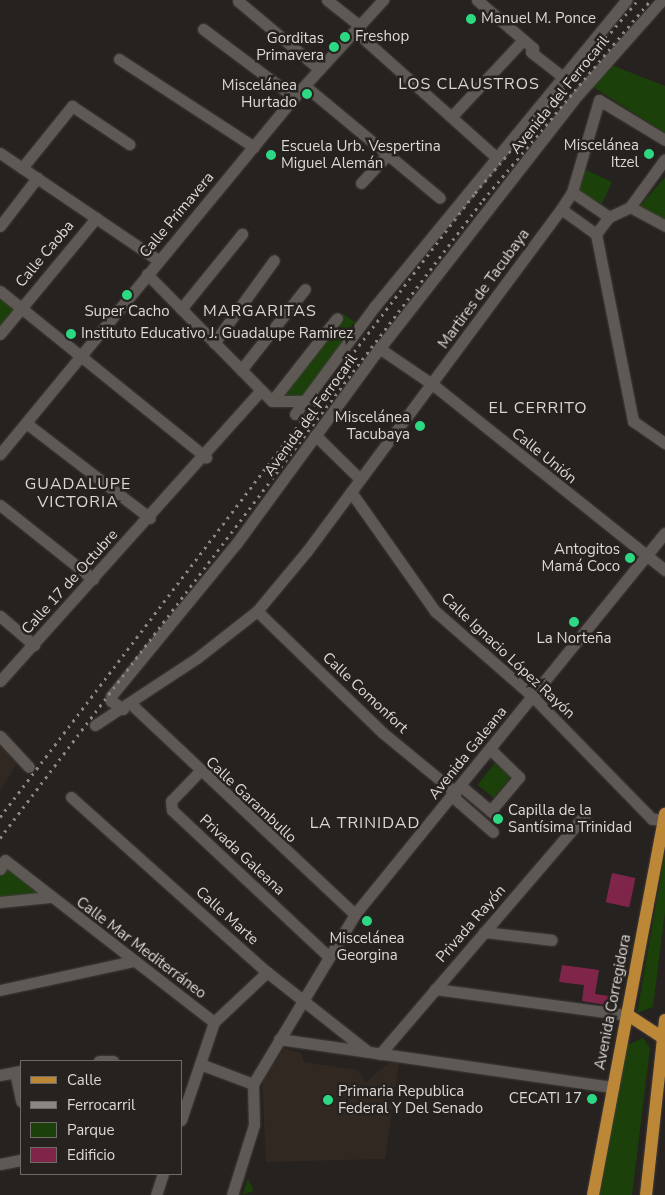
<!DOCTYPE html>
<meta charset="utf-8">
<style>
body{margin:0}
#map{position:relative;width:665px;height:1195px;overflow:hidden;background:#26221f;font-family:"Nunito Sans",sans-serif}
div>[style]{position:absolute}
.built>*{inset:0;background:#312821}
.green>*{inset:0;background:#1b4009;transform-origin:0 0}
.building>*{inset:0;background:#80254a;transform-origin:0 0}
.roads{filter:drop-shadow(0 0 1px #403c3a) drop-shadow(0 0 1px #403c3a)}
.minor>*{height:11px;margin:-5.5px;padding:0 5.5px;transform-origin:5.5px;border-radius:5.5px;background:#5e5955}
.major>*{height:12px;margin:-6px;padding:0 6px;transform-origin:6px;border-radius:6px;background:#bc8838}
.rail>*{height:3px;margin-top:-1.5px;transform-origin:0;background:repeating-linear-gradient(90deg,#898683 0 2.5px,transparent 0 7.5px)}
.dots>*{width:14px;height:14px;translate:-50% -50%;box-sizing:border-box;border:2px solid #26221f;border-radius:50%}
span{translate:-50% -50%;white-space:nowrap;text-align:center;line-height:1.15;-webkit-text-stroke:5px #26221f;paint-order:stroke}
.poi-label{font-size:15px;color:#dcd9d7}
.left{translate:0 -50%;text-align:left}
.right{translate:-100% -50%;text-align:right}
.street-label{font-size:15px;color:#dcd9d7}
.neighbourhood-label{font-size:16px;color:#dcd6d2;letter-spacing:1px}
.legend{position:absolute;left:20px;top:1060px;width:162px;height:115px;box-sizing:border-box;background:#26221f;border:1px solid #6f6b69;margin:0;padding:6px 9px;list-style:none;font-size:15px;color:#dcd9d7}
.legend li{display:flex;align-items:center;gap:10px;height:25px}
.legend b{width:25px;border:1px solid #6f6b69}
</style>
<div id="map">
<div class="built">
<div style="clip-path:polygon(0 746px,17px 764px,0 791px)"></div>
<div style="clip-path:polygon(284px 1048px,301px 1053px,304px 1062px,357px 1070px,366px 1082px,389px 1063px,399px 1063px,385px 1159px,266px 1162px,262px 1082px)"></div>
</div>
<div class="green">
<div style="clip-path:polygon(609px 64px,665px 86px,665px 133px,590px 85px)"></div>
<div style="left:584px;top:169px;width:31px;height:24px;rotate:25deg"></div>
<div style="clip-path:polygon(665px 177px,665px 223px,639px 207px)"></div>
<div style="clip-path:polygon(0 296px,16px 308px,0 330px)"></div>
<div style="clip-path:polygon(343px 313px,358px 325px,304px 396px,278px 398px)"></div>
<div style="left:495px;top:763px;width:21px;height:28px;rotate:39deg"></div>
<div style="clip-path:polygon(665px 853px,665px 912px,653px 1007px,637px 1013px)"></div>
<div style="clip-path:polygon(5px 861px,48px 897px,0 902px,0 869px)"></div>
<div style="clip-path:polygon(643px 1038px,650px 1048px,632px 1195px,599px 1195px,627px 1045px)"></div>
<div style="clip-path:polygon(248px 1179px,254px 1191px,242px 1195px)"></div>
</div>
<div class="building">
<div style="left:612px;top:873px;width:24px;height:30px;rotate:12deg"></div>
<div style="clip-path:polygon(562px 965px,599px 970px,595px 994px,609px 996px,607px 1005px,582px 1001px,584px 985px,559px 982px)"></div>
</div>
<div class="roads">
<div class="minor">
<div style="left:327px;top:0;width:42px;rotate:38.2deg"></div>
<div style="left:477px;top:0;width:74px;rotate:40.6deg"></div>
<div style="left:238px;top:1px;width:106px;rotate:40deg"></div>
<div style="left:203px;top:29px;width:114px;rotate:36.8deg"></div>
<div style="left:355px;top:31px;width:188px;rotate:41.8deg"></div>
<div style="left:533px;top:48px;width:4px;rotate:117deg"></div>
<div style="left:531px;top:52px;width:41px;rotate:38deg"></div>
<div style="left:119px;top:59px;width:161px;rotate:33.1deg"></div>
<div style="left:305px;top:86px;width:175px;rotate:39.7deg"></div>
<div style="left:599px;top:100px;width:77px;rotate:31.2deg"></div>
<div style="left:453px;top:115px;width:103px;rotate:-47deg"></div>
<div style="left:0;top:153px;width:191px;rotate:34.1deg"></div>
<div style="left:22px;top:168px;width:80px;rotate:-51.1deg"></div>
<div style="left:72px;top:106px;width:69px;rotate:33.7deg"></div>
<div style="left:361px;top:183px;width:37px;rotate:-47deg"></div>
<div style="left:572px;top:192px;width:45px;rotate:34deg"></div>
<div style="left:630px;top:207px;width:40px;rotate:28deg"></div>
<div style="left:561px;top:209px;width:43px;rotate:35.5deg"></div>
<div style="left:0;top:226px;width:61px;rotate:-52.4deg"></div>
<div style="left:596px;top:234px;width:191px;rotate:78.8deg"></div>
<div style="left:633px;top:421px;width:39px;rotate:35deg"></div>
<div style="left:596px;top:234px;width:21px;rotate:-53deg"></div>
<div style="left:609px;top:217px;width:23px;rotate:-25deg"></div>
<div style="left:630px;top:207px;width:59px;rotate:-53.9deg"></div>
<div style="left:147px;top:274px;width:178px;rotate:45.5deg"></div>
<div style="left:0;top:291px;width:265px;rotate:38.9deg"></div>
<div style="left:181px;top:309px;width:97px;rotate:-50.9deg"></div>
<div style="left:0;top:334px;width:151px;rotate:-50.4deg"></div>
<div style="left:214px;top:343px;width:102px;rotate:-54.1deg"></div>
<div style="left:379px;top:348px;width:64px;rotate:34.2deg"></div>
<div style="left:432px;top:384px;width:298px;rotate:38.6deg"></div>
<div style="left:241px;top:370px;width:103px;rotate:-51.7deg"></div>
<div style="left:272px;top:401px;width:105px;rotate:-51.9deg"></div>
<div style="left:272px;top:401px;width:32px"></div>
<div style="left:295px;top:414px;width:134px;rotate:-53.5deg"></div>
<div style="left:375px;top:306px;width:396px;rotate:-50.6deg"></div>
<div style="left:26px;top:423px;width:156px;rotate:37.5deg"></div>
<div style="left:315px;top:435px;width:63px;rotate:44.4deg"></div>
<div style="left:0;top:454px;width:462px;rotate:-50.5deg"></div>
<div style="left:294px;top:97px;width:132px;rotate:-47.5deg"></div>
<div style="left:351px;top:492px;width:146px;rotate:54.8deg"></div>
<div style="left:435px;top:611px;width:129px;rotate:41.2deg"></div>
<div style="left:532px;top:696px;width:172px;rotate:45.7deg"></div>
<div style="left:652px;top:819px;width:12px"></div>
<div style="left:0;top:505px;width:119px;rotate:38.5deg"></div>
<div style="left:257px;top:611px;width:175px;rotate:44.1deg"></div>
<div style="left:383px;top:733px;width:94px;rotate:39.4deg"></div>
<div style="left:0;top:616px;width:45px;rotate:40.5deg"></div>
<div style="left:0;top:681px;width:391px;rotate:-48.1deg"></div>
<div style="left:131px;top:704px;width:307px;rotate:43.2deg"></div>
<div style="left:123px;top:709px;width:14px;rotate:-146deg"></div>
<div style="left:111px;top:701px;width:5px;rotate:-90deg"></div>
<div style="left:111px;top:696px;width:197px;rotate:-50.6deg"></div>
<div style="left:236px;top:544px;width:230px;rotate:-53.8deg"></div>
<div style="left:372px;top:358px;width:328px;rotate:-52deg"></div>
<div style="left:574px;top:99px;width:132px;rotate:-48.4deg"></div>
<div style="left:95px;top:725px;width:122px;rotate:-33.3deg"></div>
<div style="left:197px;top:658px;width:76px;rotate:-38.1deg"></div>
<div style="left:257px;top:611px;width:78px;rotate:-50.2deg"></div>
<div style="left:307px;top:551px;width:426px;rotate:-53.4deg"></div>
<div style="left:561px;top:209px;width:20px;rotate:-57deg"></div>
<div style="left:572px;top:192px;width:96px;rotate:-73.6deg"></div>
<div style="left:0;top:736px;width:42px;rotate:46.9deg"></div>
<div style="left:491px;top:750px;width:39px;rotate:44deg"></div>
<div style="left:519px;top:777px;width:40px;rotate:130deg"></div>
<div style="left:199px;top:772px;width:40px;rotate:134deg"></div>
<div style="left:171px;top:801px;width:9px;rotate:84deg"></div>
<div style="left:172px;top:810px;width:214px;rotate:43.1deg"></div>
<div style="left:461px;top:786px;width:42px;rotate:40.2deg"></div>
<div style="left:71px;top:797px;width:263px;rotate:41.8deg"></div>
<div style="left:267px;top:972px;width:127px;rotate:38.3deg"></div>
<div style="left:453px;top:797px;width:53px;rotate:41.2deg"></div>
<div style="left:0;top:869px;width:10px;rotate:-61deg"></div>
<div style="left:5px;top:860px;width:264px;rotate:37.8deg"></div>
<div style="left:0;top:902px;width:50px;rotate:-5.7deg"></div>
<div style="left:484px;top:932px;width:68px;rotate:6.7deg"></div>
<div style="left:435px;top:989px;width:195px;rotate:7.7deg"></div>
<div style="left:0;top:990px;width:136px;rotate:-12.3deg"></div>
<div style="left:279px;top:1039px;width:338px;rotate:8.2deg"></div>
<div style="left:380px;top:1054px;width:316px;rotate:-49.4deg"></div>
<div style="left:99px;top:1061px;width:14px"></div>
<div style="left:200px;top:1064px;width:57px;rotate:20.7deg"></div>
<div style="left:15px;top:1072px;width:30px;rotate:78deg"></div>
<div style="left:0;top:1075px;width:21px;rotate:-11deg"></div>
<div style="left:181px;top:1120px;width:103px;rotate:-71.4deg"></div>
<div style="left:214px;top:1022px;width:73px;rotate:-43.3deg"></div>
<div style="left:0;top:1164px;width:21px;rotate:-11deg"></div>
<div style="left:156px;top:1195px;width:22px;rotate:-72deg"></div>
<div style="left:232px;top:1195px;width:73px;rotate:-72.6deg"></div>
<div style="left:254px;top:1125px;width:41px;rotate:-91.4deg"></div>
<div style="left:253px;top:1084px;width:198px;rotate:-59deg"></div>
<div style="left:355px;top:914px;width:491px;rotate:-50.9deg"></div>
</div>
<div class="major">
<div style="left:628px;top:1015px;width:42px;rotate:33.3deg"></div>
<div style="left:593px;top:1195px;width:388px;rotate:-79.3deg"></div>
<div style="left:646px;top:1195px;width:176px;rotate:-83.8deg"></div>
</div>
</div>
<div class="rail">
<div style="left:0;top:817px;width:784px;rotate:-52.72deg"></div>
<div style="left:475px;top:193px;width:253px;rotate:-49.8deg"></div>
<div style="left:0;top:838px;width:800px;rotate:-52.87deg"></div>
<div style="left:483px;top:200px;width:261px;rotate:-50deg"></div>
</div>
<div class="dots">
<div style="left:471px;top:19px;background:#2dd883"></div>
<div style="left:345px;top:37px;background:#2dd883"></div>
<div style="left:334px;top:47px;background:#2dd883"></div>
<div style="left:307px;top:94px;background:#2dd883"></div>
<div style="left:649px;top:154px;background:#2dd883"></div>
<div style="left:271px;top:155px;background:#2dd883"></div>
<div style="left:127px;top:295px;background:#2dd883"></div>
<div style="left:71px;top:334px;background:#2dd883"></div>
<div style="left:420px;top:426px;background:#2dd883"></div>
<div style="left:630px;top:558px;background:#2dd883"></div>
<div style="left:574px;top:622px;background:#2dd883"></div>
<div style="left:498px;top:819px;background:#2dd883"></div>
<div style="left:367px;top:921px;background:#2dd883"></div>
<div style="left:592px;top:1099px;background:#2dd883"></div>
<div style="left:328px;top:1100px;background:#2dd883"></div>
</div>
<div class="poi-label">
<span class="left" style="left:481px;top:19px">Manuel M. Ponce</span>
<span class="left" style="left:355px;top:37px">Freshop</span>
<span class="right" style="left:324px;top:47px">Gorditas<br>Primavera</span>
<span class="right" style="left:297px;top:94px">Miscelánea<br>Hurtado</span>
<span class="right" style="left:639px;top:154px">Miscelánea<br>Itzel</span>
<span class="left" style="left:281px;top:155px">Escuela Urb. Vespertina<br>Miguel Alemán</span>
<span style="left:127px;top:312px">Super Cacho</span>
<span class="left" style="left:81px;top:334px">Instituto Educativo J. Guadalupe Ramirez</span>
<span class="right" style="left:410px;top:426px">Miscelánea<br>Tacubaya</span>
<span class="right" style="left:620px;top:558px">Antogitos<br>Mamá Coco</span>
<span style="left:574px;top:639px">La Norteña</span>
<span class="left" style="left:508px;top:819px">Capilla de la<br>Santísima Trinidad</span>
<span style="left:367px;top:947px">Miscelánea<br>Georgina</span>
<span class="left" style="left:338px;top:1100px">Primaria Republica<br>Federal Y Del Senado</span>
<span class="right" style="left:582px;top:1099px">CECATI 17</span>
</div>
<div class="street-label">
<span style="left:560px;top:95px;rotate:-51deg">Avenida del Ferrocaril</span>
<span style="left:177px;top:215px;rotate:-50deg">Calle Primavera</span>
<span style="left:45px;top:254px;rotate:-50deg">Calle Caoba</span>
<span style="left:484px;top:289px;rotate:-54deg">Martires de Tacubaya</span>
<span style="left:311px;top:415px;rotate:-54deg">Avenida del Ferrocaril</span>
<span style="left:544px;top:456px;rotate:39deg">Calle Unión</span>
<span style="left:70px;top:582px;rotate:-48deg">Calle 17 de Octubre</span>
<span style="left:508px;top:656px;rotate:43deg">Calle Ignacio López Rayón</span>
<span style="left:365px;top:693px;rotate:43deg">Calle Comonfort</span>
<span style="left:468px;top:753px;rotate:-51deg">Avenida Galeana</span>
<span style="left:251px;top:800px;rotate:43deg">Calle Garambullo</span>
<span style="left:242px;top:855px;rotate:43deg">Privada Galeana</span>
<span style="left:227px;top:916px;rotate:42deg">Calle Marte</span>
<span style="left:471px;top:924px;rotate:-49deg">Privada Rayón</span>
<span style="left:141px;top:948px;rotate:37deg">Calle Mar Mediterráneo</span>
<span style="left:613px;top:1002px;rotate:-79deg">Avenida Corregidora</span>
</div>
<div class="neighbourhood-label">
<span style="left:469px;top:84px">LOS CLAUSTROS</span>
<span style="left:260px;top:311px">MARGARITAS</span>
<span style="left:538px;top:408px">EL CERRITO</span>
<span style="left:78px;top:493px">GUADALUPE<br>VICTORIA</span>
<span style="left:365px;top:823px">LA TRINIDAD</span>
</div>
<ul class="legend">
<li><b style="height:6px;background:#bc8838"></b>Calle</li>
<li><b style="height:6px;background:#898683"></b>Ferrocarril</li>
<li><b style="height:14px;background:#1b4009"></b>Parque</li>
<li><b style="height:14px;background:#80254a"></b>Edificio</li>
</ul>
</div>
